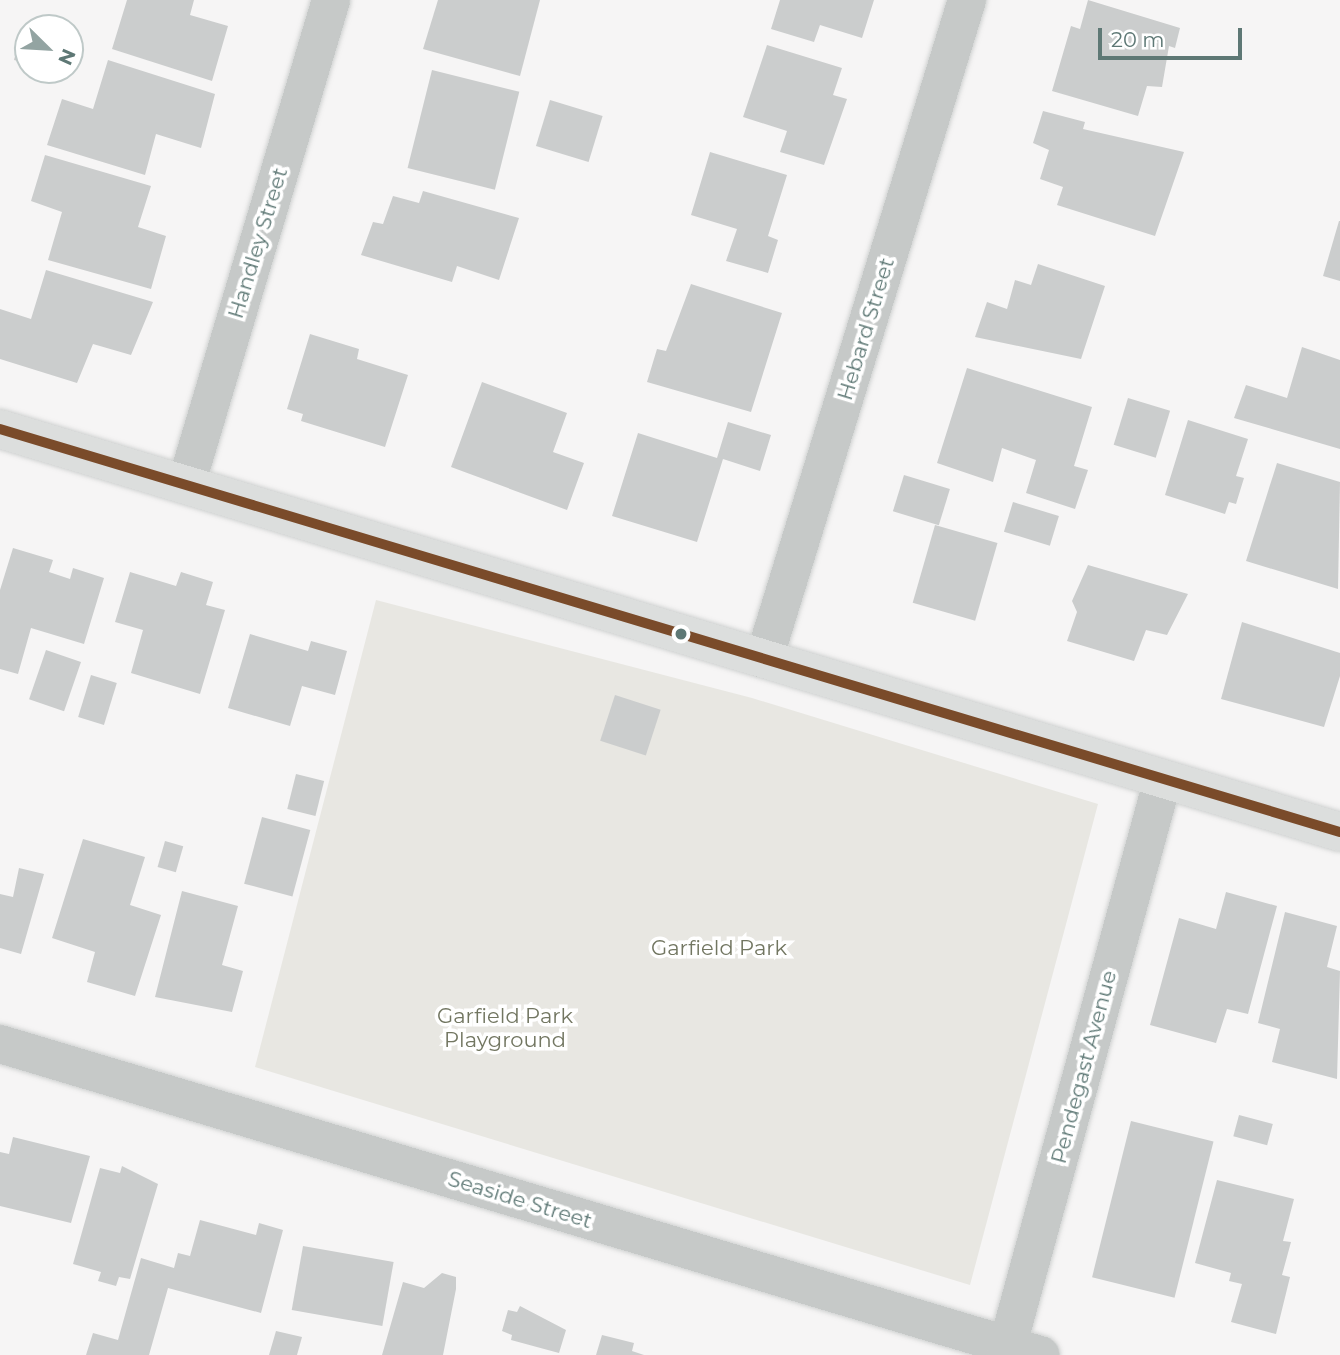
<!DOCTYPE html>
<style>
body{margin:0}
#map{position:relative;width:1340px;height:1355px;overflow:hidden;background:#f6f5f5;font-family:Montserrat,sans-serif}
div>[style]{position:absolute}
.green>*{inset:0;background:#e8e7e2}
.building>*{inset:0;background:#cbcdcd;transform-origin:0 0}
.roads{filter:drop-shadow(0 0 2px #d0d2d1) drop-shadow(0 0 2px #d0d2d1)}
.street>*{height:38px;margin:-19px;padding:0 19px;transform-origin:19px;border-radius:19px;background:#c6c9c8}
.secondary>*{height:38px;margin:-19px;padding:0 19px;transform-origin:19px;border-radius:19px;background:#dcdedd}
.bus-1>*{height:10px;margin:-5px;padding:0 5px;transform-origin:5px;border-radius:5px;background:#7a4b2a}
.dots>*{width:19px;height:19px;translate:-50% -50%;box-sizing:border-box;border:4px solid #fff;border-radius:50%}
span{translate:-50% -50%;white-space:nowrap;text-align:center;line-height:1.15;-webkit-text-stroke:7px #fff;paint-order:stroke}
.street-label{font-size:21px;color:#5e7875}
.park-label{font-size:21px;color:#727661}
.north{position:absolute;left:14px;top:14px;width:70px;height:70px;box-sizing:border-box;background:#fff;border:2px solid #bfc9c8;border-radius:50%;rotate:114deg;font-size:19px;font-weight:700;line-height:28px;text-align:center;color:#5e7875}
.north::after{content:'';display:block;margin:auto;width:24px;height:32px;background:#93a4a2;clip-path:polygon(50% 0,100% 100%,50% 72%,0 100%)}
.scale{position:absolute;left:1098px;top:28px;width:144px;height:32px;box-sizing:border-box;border:4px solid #5e7875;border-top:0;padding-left:9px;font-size:21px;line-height:24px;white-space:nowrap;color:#5e7875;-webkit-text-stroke:5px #fff;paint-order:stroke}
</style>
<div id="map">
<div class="green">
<div style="clip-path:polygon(376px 600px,752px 698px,1098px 804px,970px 1285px,255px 1067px)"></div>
</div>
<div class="building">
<div style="clip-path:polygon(127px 0,194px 0,190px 15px,228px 26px,212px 81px,112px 49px)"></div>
<div style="clip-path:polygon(438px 0,540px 0,520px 76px,423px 49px)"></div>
<div style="clip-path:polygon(780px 0,874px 0,862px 38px,820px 25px,814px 42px,771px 29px)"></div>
<div style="clip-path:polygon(1088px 0,1180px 28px,1175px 48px,1169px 46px,1162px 87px,1147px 86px,1138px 116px,1052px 91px,1071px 26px,1080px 29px)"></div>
<div style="clip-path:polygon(20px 37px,28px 39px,28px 64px,14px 60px)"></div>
<div style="clip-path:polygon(767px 45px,842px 68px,833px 95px,847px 99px,824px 165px,780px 152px,787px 131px,743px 117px)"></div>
<div style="clip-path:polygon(108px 60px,215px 94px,201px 148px,156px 134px,145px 175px,47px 145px,62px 99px,93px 109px)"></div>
<div style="left:432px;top:70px;width:90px;height:101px;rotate:14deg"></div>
<div style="left:550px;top:100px;width:55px;height:48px;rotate:17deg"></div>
<div style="clip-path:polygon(1043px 111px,1085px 122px,1083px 129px,1184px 152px,1155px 236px,1057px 205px,1063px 187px,1040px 179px,1049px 150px,1033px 143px)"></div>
<div style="clip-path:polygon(710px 152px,787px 175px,768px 236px,778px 240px,768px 273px,726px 261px,737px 229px,691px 215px)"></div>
<div style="clip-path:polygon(45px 155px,151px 186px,138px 227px,166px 236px,151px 289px,48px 260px,62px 212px,31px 201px)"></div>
<div style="clip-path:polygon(423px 191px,519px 218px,499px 280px,457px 266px,452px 282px,361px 255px,373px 222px,383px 224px,393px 196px,419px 203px)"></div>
<div style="clip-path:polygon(1339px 221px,1340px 221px,1340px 281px,1323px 276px)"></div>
<div style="clip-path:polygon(1038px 264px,1105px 286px,1081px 359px,975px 337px,987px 302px,1007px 309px,1015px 280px,1031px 285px)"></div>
<div style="clip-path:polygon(46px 270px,153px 302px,131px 355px,93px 344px,77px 383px,0 359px,0 309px,31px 319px)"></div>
<div style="clip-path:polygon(691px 284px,782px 313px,751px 412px,647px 382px,657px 349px,666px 351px)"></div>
<div style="clip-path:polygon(310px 334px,359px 349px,357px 359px,408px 375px,385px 447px,301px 421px,303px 414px,287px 409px)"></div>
<div style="clip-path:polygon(1302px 347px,1340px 360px,1340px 449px,1234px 418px,1246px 385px,1287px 398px)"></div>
<div style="clip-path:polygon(967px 368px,1092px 407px,1074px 466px,1088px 470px,1075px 509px,1026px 493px,1036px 460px,1002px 448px,993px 482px,937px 463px)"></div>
<div style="clip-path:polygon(482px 382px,567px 413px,553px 452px,584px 463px,567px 510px,451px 467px)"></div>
<div style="left:1128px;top:398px;width:44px;height:49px;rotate:17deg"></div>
<div style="clip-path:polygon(1188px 420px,1248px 439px,1236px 476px,1244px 478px,1236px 504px,1229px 502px,1225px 514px,1165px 495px)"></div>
<div style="clip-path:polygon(728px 422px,771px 435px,760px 471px,723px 459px,697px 542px,612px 516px,638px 433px,717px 458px)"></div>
<div style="clip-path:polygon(1277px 463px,1340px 482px,1338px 589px,1246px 561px)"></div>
<div style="left:904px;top:475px;width:48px;height:38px;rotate:17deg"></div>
<div style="left:1013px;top:502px;width:48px;height:31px;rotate:17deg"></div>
<div style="left:935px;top:525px;width:65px;height:81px;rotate:16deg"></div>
<div style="clip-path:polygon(13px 548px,53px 560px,49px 572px,70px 579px,73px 568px,104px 578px,84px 644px,31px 628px,18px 674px,0 669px,0 590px)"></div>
<div style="clip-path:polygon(1088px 565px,1188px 594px,1167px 635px,1146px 630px,1134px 661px,1067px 641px,1077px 612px,1072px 601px)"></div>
<div style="clip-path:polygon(130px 572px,176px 586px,181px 572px,213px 582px,206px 605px,225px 610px,200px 694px,131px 673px,143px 630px,115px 622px)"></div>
<div style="clip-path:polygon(1242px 622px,1340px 653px,1340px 676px,1324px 727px,1221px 699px)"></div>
<div style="clip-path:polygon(250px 634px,308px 651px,311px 641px,347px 651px,335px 695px,302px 686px,290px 726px,228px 708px)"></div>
<div style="left:46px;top:650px;width:37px;height:52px;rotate:19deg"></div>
<div style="left:91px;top:675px;width:27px;height:44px;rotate:17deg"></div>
<div style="left:615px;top:695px;width:48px;height:48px;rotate:18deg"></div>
<div style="left:296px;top:774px;width:29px;height:36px;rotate:14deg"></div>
<div style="left:262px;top:817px;width:50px;height:69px;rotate:15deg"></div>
<div style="clip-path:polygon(83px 839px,145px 857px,130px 905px,161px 915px,135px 996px,87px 982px,95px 952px,52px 938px)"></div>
<div style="left:165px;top:841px;width:19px;height:27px;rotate:16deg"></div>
<div style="clip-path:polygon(19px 868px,44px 874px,21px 954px,0 948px,0 894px,13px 897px)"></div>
<div style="clip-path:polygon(182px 891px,238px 906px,222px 965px,243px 971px,232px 1012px,155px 997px)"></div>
<div style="clip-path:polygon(1226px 892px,1277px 906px,1248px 1014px,1227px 1009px,1216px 1043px,1150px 1025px,1179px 918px,1216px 929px)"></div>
<div style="clip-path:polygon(1285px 912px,1337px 926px,1327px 967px,1340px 971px,1337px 1079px,1272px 1062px,1280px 1029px,1258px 1023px)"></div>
<div style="left:1239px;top:1115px;width:35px;height:22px;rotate:15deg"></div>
<div style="left:1131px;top:1121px;width:85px;height:161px;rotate:14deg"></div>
<div style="clip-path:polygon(13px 1137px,90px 1156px,71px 1223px,0 1206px,0 1152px,9px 1154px)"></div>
<div style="clip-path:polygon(122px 1166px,158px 1184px,130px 1279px,119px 1277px,116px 1286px,98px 1281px,101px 1272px,73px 1264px,100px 1168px,120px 1173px)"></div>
<div style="clip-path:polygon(1217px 1180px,1294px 1199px,1283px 1241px,1291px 1242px,1282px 1275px,1290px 1277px,1276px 1334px,1231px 1322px,1242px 1284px,1229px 1281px,1231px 1273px,1195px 1263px)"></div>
<div style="clip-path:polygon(200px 1220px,256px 1235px,259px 1223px,283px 1230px,261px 1313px,168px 1288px,149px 1355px,86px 1355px,93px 1333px,118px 1340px,141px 1258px,174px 1268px,178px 1253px,190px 1256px)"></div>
<div style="left:303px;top:1246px;width:92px;height:65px;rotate:10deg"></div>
<div style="clip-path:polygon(442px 1273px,456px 1277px,456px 1289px,443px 1355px,382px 1355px,403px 1282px,424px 1288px)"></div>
<div style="clip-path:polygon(520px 1306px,566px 1330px,559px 1353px,511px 1340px,512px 1335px,502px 1331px,508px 1310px,517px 1312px)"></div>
<div style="clip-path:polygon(276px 1331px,302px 1337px,297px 1355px,269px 1355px)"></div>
<div style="clip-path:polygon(602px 1335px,634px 1343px,632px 1351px,644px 1355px,596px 1355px)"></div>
</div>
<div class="roads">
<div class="street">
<div style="left:186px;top:485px;width:506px;rotate:-73.35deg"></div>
<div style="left:764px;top:659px;width:690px;rotate:-72.88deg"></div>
<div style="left:0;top:1044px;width:1086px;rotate:16.65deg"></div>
<div style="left:1005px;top:1355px;width:597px;rotate:-74.66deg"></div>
</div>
<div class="secondary">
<div style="left:0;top:429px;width:1399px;rotate:16.74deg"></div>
</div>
</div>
<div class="bus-1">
<div style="left:0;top:429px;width:1399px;rotate:16.74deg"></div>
</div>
<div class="dots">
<div style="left:681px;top:634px;background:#5e7875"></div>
</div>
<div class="street-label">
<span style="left:258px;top:243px;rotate:-73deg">Handley Street</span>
<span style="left:866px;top:329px;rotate:-73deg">Hebard Street</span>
<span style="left:1084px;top:1067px;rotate:-75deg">Pendegast Avenue</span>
<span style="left:520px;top:1200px;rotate:17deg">Seaside Street</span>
</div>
<div class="park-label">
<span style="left:719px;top:948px">Garfield Park</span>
<span style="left:505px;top:1028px">Garfield Park<br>Playground</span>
</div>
<div class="north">N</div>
<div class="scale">20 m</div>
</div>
